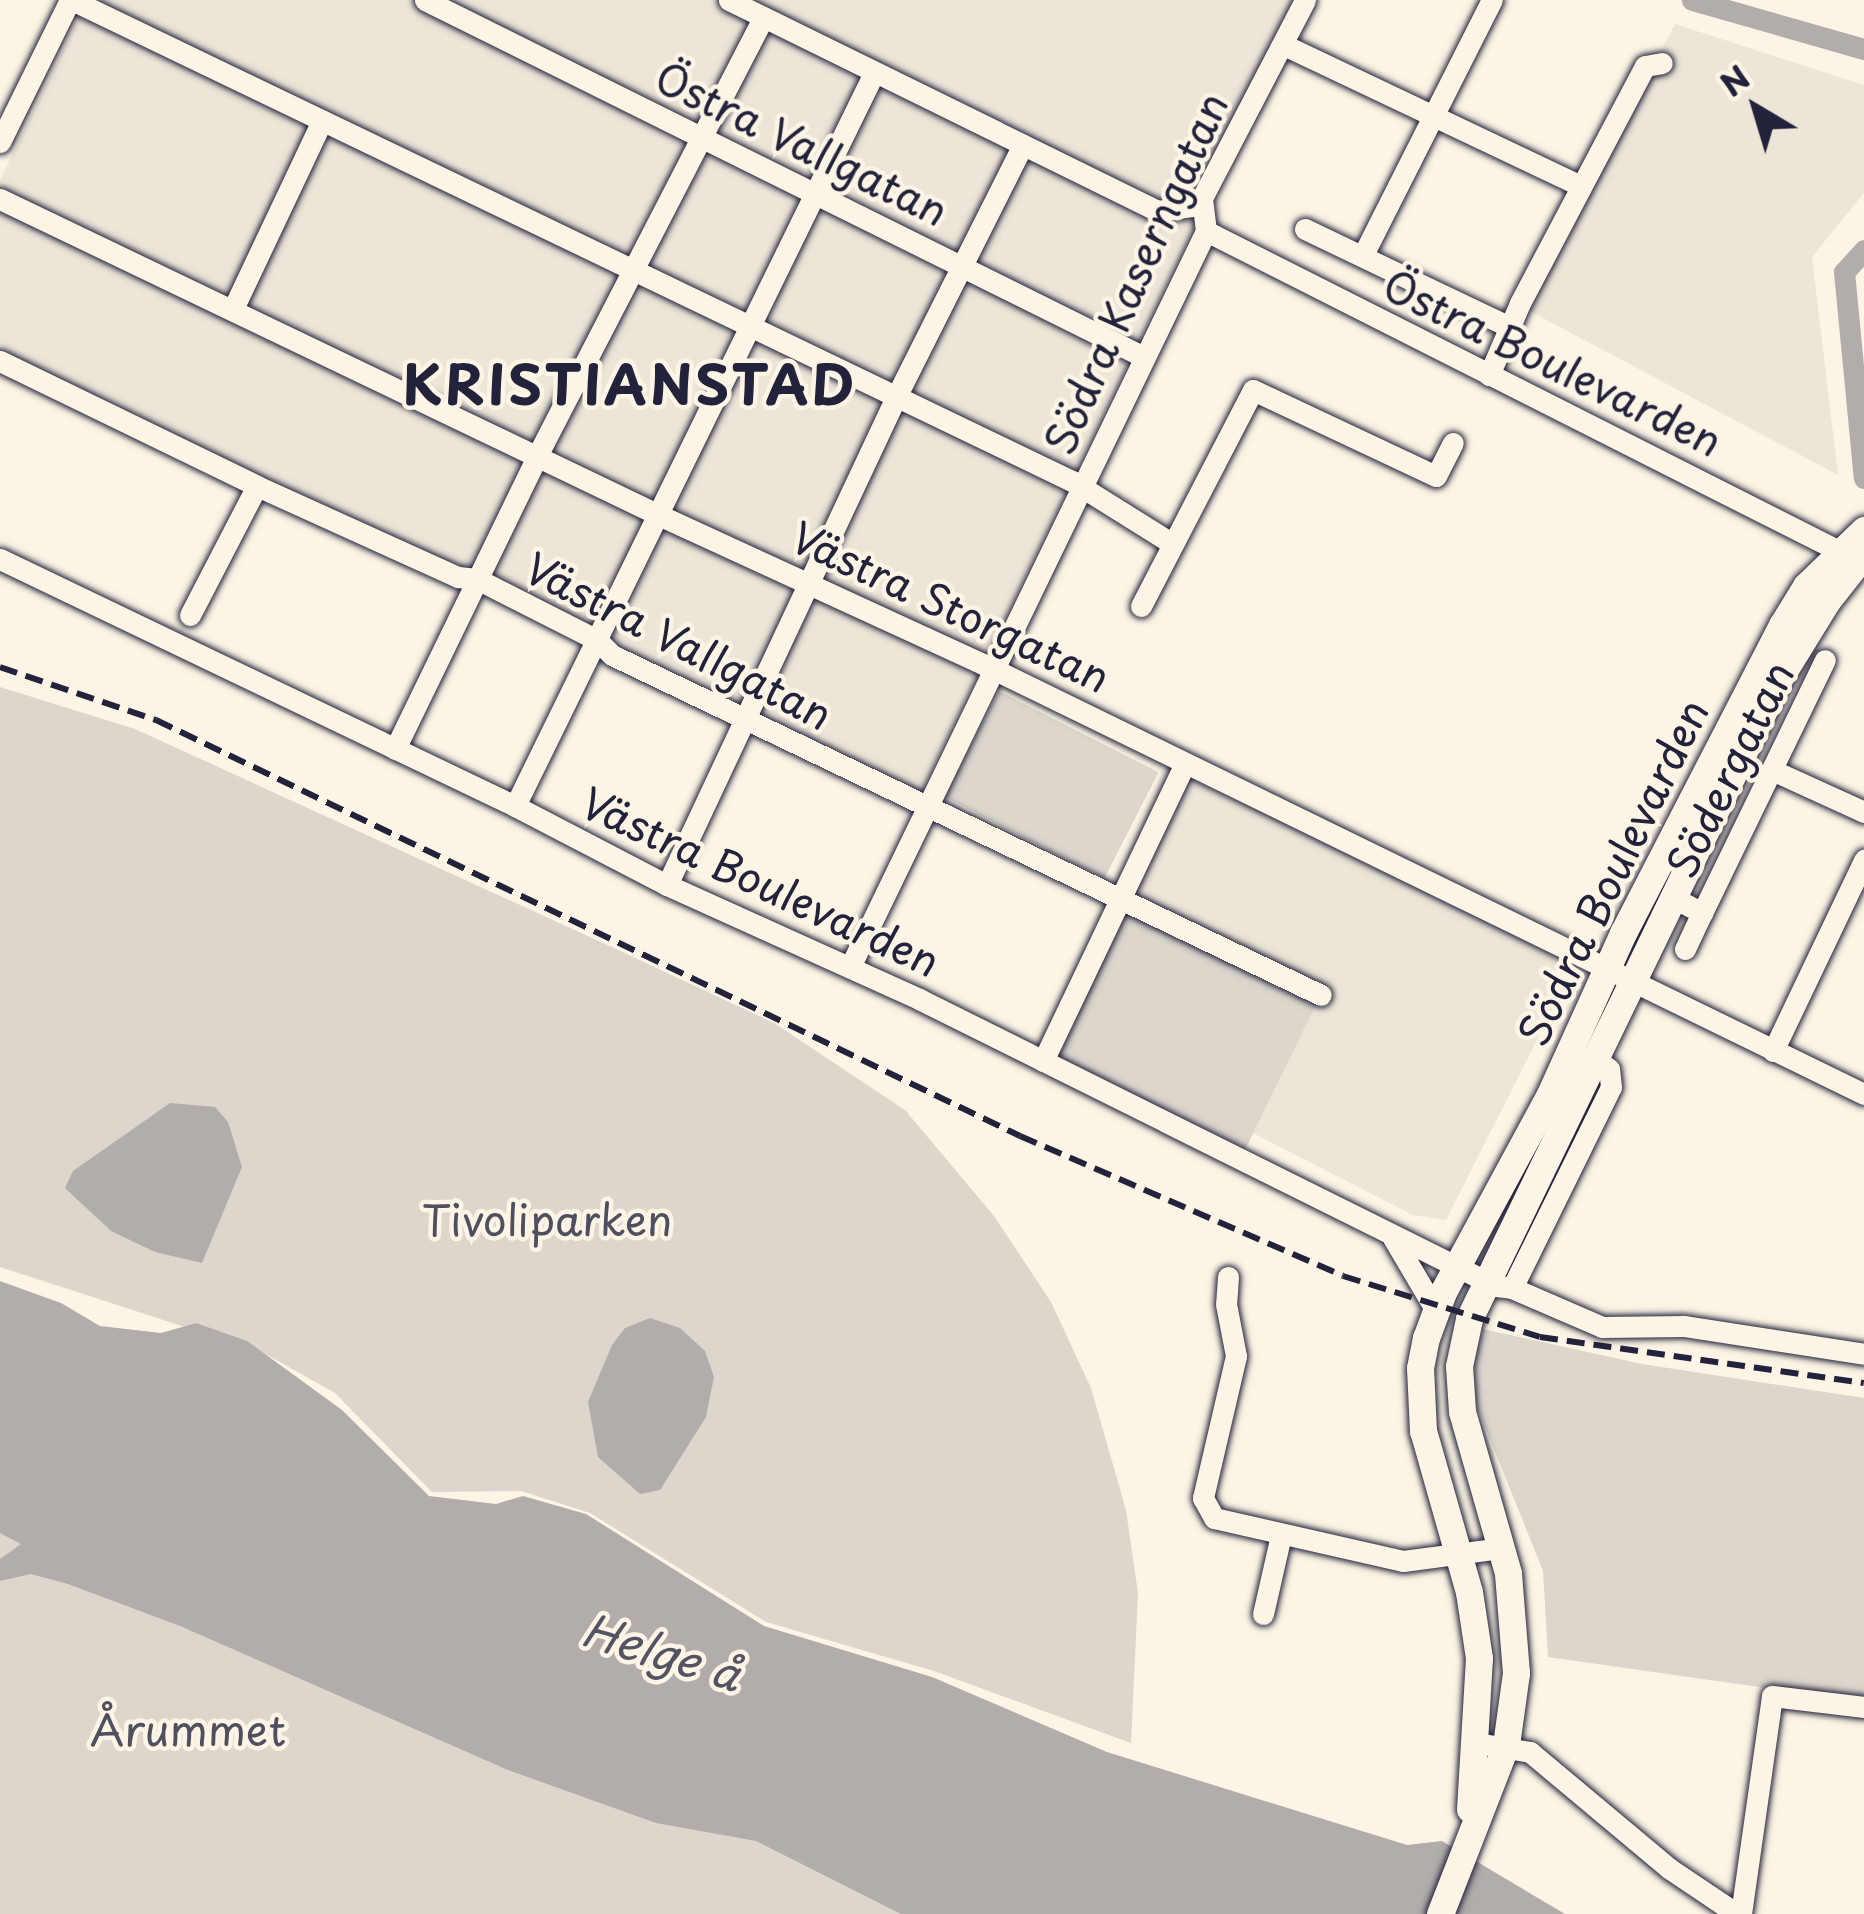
<!DOCTYPE html>
<meta charset="utf-8">
<style>
body{margin:0}
#map{position:relative;width:1864px;height:1914px;overflow:hidden;background:#fcf5e5;font-family:"Playpen Sans",sans-serif}
div>[style]{position:absolute}
.built>*{inset:0;background:#ece5d8}
.green>*{inset:0;background:#dcd6cc;transform-origin:0 0}
.water>*{inset:0;background:#b2adab}
.canal>*{height:21px;margin:-10.5px;padding:0 10.5px;transform-origin:10.5px;border-radius:10.5px;background:#b2adab}
.roads{filter:drop-shadow(0 0 3px #22223b) drop-shadow(0 0 3px #22223b)}
.minor>*{height:21px;margin:-10.5px;padding:0 10.5px;transform-origin:10.5px;border-radius:10.5px;background:#fcf5e5}
.major>*{height:27px;margin:-13.5px;padding:0 13.5px;transform-origin:13.5px;border-radius:13.5px;background:#fcf5e5}
.rail>*{height:6px;margin-top:-3px;transform-origin:0;background:repeating-linear-gradient(90deg,#22223b 0 18px,transparent 0 27px)}
span{translate:-50% -50%;white-space:nowrap;text-align:center;line-height:1.15;-webkit-text-stroke:9px #fcf5e5;paint-order:stroke}
.street-label{font-size:42px;color:#22223b}
.park-label{font-size:42px;color:#504f5f}
.water-label{font-size:45px;color:#545362;font-style:italic}
.district-label{font-size:54px;color:#22223b;font-weight:700;letter-spacing:3px}
.north{position:absolute;left:1696px;top:48px;width:120px;height:120px;-webkit-text-stroke:9px #fcf5e5;paint-order:stroke;rotate:322deg;font-size:33px;font-weight:700;line-height:48px;text-align:center;color:#22223b}
.north::after{content:'';display:block;margin:auto;width:42px;height:54px;background:#22223b;clip-path:polygon(50% 0,100% 100%,50% 72%,0 100%)}
</style>
<div id="map">
<div class="built">
<div style="clip-path:polygon(87px 0,1304px 0,916px 802px,0 361px,0 180px)"></div>
<div style="clip-path:polygon(1675px 24px,1864px 85px,1864px 193px,1812px 257px,1838px 475px,1526px 309px)"></div>
<div style="clip-path:polygon(1190px 779px,1577px 961px,1446px 1220px,1413px 1215px,1253px 1133px,1320px 995px,1129px 902px)"></div>
</div>
<div class="green">
<div style="clip-path:polygon(0 687px,135px 729px,614px 948px,774px 1023px,905px 1110px,994px 1216px,1051px 1302px,1091px 1388px,1126px 1510px,1138px 1593px,1131px 1743px,934px 1671px,766px 1622px,590px 1513px,521px 1491px,432px 1492px,335px 1393px,262px 1352px,0 1267px)"></div>
<div style="left:999px;top:691px;width:179px;height:119px;rotate:27deg"></div>
<div style="left:1122px;top:898px;width:221px;height:181px;rotate:26deg"></div>
<div style="clip-path:polygon(1483px 1329px,1642px 1364px,1864px 1398px,1864px 1702px,1548px 1657px,1543px 1571px,1476px 1404px,1475px 1356px)"></div>
<div style="clip-path:polygon(0 1423px,994px 1914px,0 1914px)"></div>
</div>
<div class="water">
<div style="clip-path:polygon(170px 1103px,215px 1107px,228px 1122px,242px 1167px,202px 1263px,155px 1252px,111px 1231px,65px 1188px,73px 1171px)"></div>
<div style="clip-path:polygon(0 1281px,61px 1303px,100px 1326px,161px 1333px,196px 1323px,247px 1341px,342px 1410px,429px 1496px,496px 1504px,523px 1496px,586px 1514px,764px 1626px,932px 1677px,1107px 1752px,1407px 1845px,1442px 1841px,1565px 1914px,901px 1914px,756px 1841px,656px 1823px,508px 1770px,180px 1626px,68px 1584px,31px 1574px,0 1581px,0 1559px,21px 1544px,0 1533px)"></div>
<div style="clip-path:polygon(650px 1318px,680px 1328px,705px 1351px,714px 1377px,706px 1417px,660px 1490px,640px 1494px,598px 1457px,588px 1402px,612px 1345px,625px 1328px)"></div>
</div>
<div class="canal">
<div style="left:1692px;top:0;width:179px;rotate:15.9deg"></div>
<div style="left:1864px;top:250px;width:30px;rotate:132deg"></div>
<div style="left:1844px;top:272px;width:207px;rotate:84.5deg"></div>
</div>
<div class="roads">
<div class="minor">
<div style="left:72px;top:0;width:1110px;rotate:25.69deg"></div>
<div style="left:1072px;top:481px;width:119px;rotate:32deg"></div>
<div style="left:425px;top:0;width:803px;rotate:26.41deg"></div>
<div style="left:729px;top:0;width:477px;rotate:26.2deg"></div>
<div style="left:1157px;top:211px;width:43px;rotate:-7.9deg"></div>
<div style="left:1284px;top:45px;width:329px;rotate:25.4deg"></div>
<div style="left:0;top:142px;width:158px;rotate:-63.8deg"></div>
<div style="left:0;top:199px;width:733px;rotate:25.62deg"></div>
<div style="left:661px;top:516px;width:354px;rotate:24.7deg"></div>
<div style="left:983px;top:664px;width:980px;rotate:26.02deg"></div>
<div style="left:1305px;top:229px;width:227px;rotate:25.6deg"></div>
<div style="left:1206px;top:231px;width:725px;rotate:26.81deg"></div>
<div style="left:1363px;top:255px;width:286px;rotate:-63.2deg"></div>
<div style="left:233px;top:309px;width:208px;rotate:-64.7deg"></div>
<div style="left:0;top:361px;width:286px;rotate:25.9deg"></div>
<div style="left:257px;top:486px;width:221px;rotate:24.4deg"></div>
<div style="left:458px;top:577px;width:19px;rotate:6deg"></div>
<div style="left:477px;top:579px;width:135px;rotate:26.9deg"></div>
<div style="left:597px;top:640px;width:21px;rotate:45deg"></div>
<div style="left:612px;top:655px;width:786px;rotate:25.62deg"></div>
<div style="left:1489px;top:375px;width:78px;rotate:-66.7deg"></div>
<div style="left:1520px;top:303px;width:268px;rotate:-62.2deg"></div>
<div style="left:1645px;top:66px;width:17px;rotate:-10deg"></div>
<div style="left:0;top:559px;width:571px;rotate:25.62deg"></div>
<div style="left:515px;top:806px;width:171px;rotate:27.5deg"></div>
<div style="left:667px;top:885px;width:277px;rotate:24.3deg"></div>
<div style="left:919px;top:999px;width:644px;rotate:26.45deg"></div>
<div style="left:1496px;top:1286px;width:16px;rotate:7deg"></div>
<div style="left:1512px;top:1288px;width:98px;rotate:23.4deg"></div>
<div style="left:1602px;top:1327px;width:82px;rotate:-0.7deg"></div>
<div style="left:1684px;top:1326px;width:182px;rotate:8.8deg"></div>
<div style="left:1141px;top:606px;width:243px;rotate:-62.6deg"></div>
<div style="left:1253px;top:390px;width:202px;rotate:25.2deg"></div>
<div style="left:1436px;top:476px;width:37px;rotate:-63deg"></div>
<div style="left:190px;top:615px;width:145px;rotate:-62.6deg"></div>
<div style="left:395px;top:749px;width:326px;rotate:-64.1deg"></div>
<div style="left:537px;top:456px;width:493px;rotate:-62.7deg"></div>
<div style="left:1772px;top:770px;width:101px;rotate:24.5deg"></div>
<div style="left:515px;top:806px;width:816px;rotate:-63.91deg"></div>
<div style="left:667px;top:885px;width:541px;rotate:-64.86deg"></div>
<div style="left:897px;top:395px;width:280px;rotate:-63.3deg"></div>
<div style="left:1674px;top:898px;width:32px;rotate:28deg"></div>
<div style="left:1702px;top:913px;width:281px;rotate:-64.1deg"></div>
<div style="left:1685px;top:949px;width:40px;rotate:-65deg"></div>
<div style="left:850px;top:967px;width:818px;rotate:-64.19deg"></div>
<div style="left:1206px;top:231px;width:33px;rotate:-97deg"></div>
<div style="left:1202px;top:198px;width:223px;rotate:-62.5deg"></div>
<div style="left:1773px;top:1051px;width:212px;rotate:-64.5deg"></div>
<div style="left:1043px;top:1061px;width:330px;rotate:-64.5deg"></div>
<div style="left:1393px;top:1238px;width:82px;rotate:59.4deg"></div>
<div style="left:1228px;top:1277px;width:27px;rotate:94deg"></div>
<div style="left:1226px;top:1304px;width:53px;rotate:79.1deg"></div>
<div style="left:1236px;top:1356px;width:146px;rotate:103.1deg"></div>
<div style="left:1203px;top:1498px;width:23px;rotate:61deg"></div>
<div style="left:1214px;top:1518px;width:194px;rotate:12.8deg"></div>
<div style="left:1403px;top:1561px;width:100px;rotate:-7.5deg"></div>
<div style="left:1512px;top:1288px;width:224px;rotate:-63.8deg"></div>
<div style="left:1611px;top:1087px;width:18px;rotate:-96deg"></div>
<div style="left:1609px;top:1069px;width:18px;rotate:-142deg"></div>
<div style="left:1263px;top:1614px;width:81px;rotate:-77.2deg"></div>
<div style="left:1477px;top:1743px;width:54px;rotate:9.6deg"></div>
<div style="left:1530px;top:1752px;width:182px;rotate:39.9deg"></div>
<div style="left:1670px;top:1869px;width:81px;rotate:33.9deg"></div>
<div style="left:1741px;top:1914px;width:220px;rotate:-81.9deg"></div>
<div style="left:1772px;top:1696px;width:93px;rotate:6.8deg"></div>
</div>
<div class="major">
<div style="left:1470px;top:1809px;width:151px;rotate:-86.6deg"></div>
<div style="left:1479px;top:1658px;width:67px;rotate:-98.6deg"></div>
<div style="left:1469px;top:1592px;width:167px;rotate:-105.9deg"></div>
<div style="left:1423px;top:1431px;width:63px;rotate:-92.7deg"></div>
<div style="left:1420px;top:1368px;width:31px;rotate:-79deg"></div>
<div style="left:1426px;top:1338px;width:49px;rotate:-69.7deg"></div>
<div style="left:1443px;top:1292px;width:225px;rotate:-61.6deg"></div>
<div style="left:1550px;top:1094px;width:177px;rotate:-65.6deg"></div>
<div style="left:1623px;top:933px;width:347px;rotate:-62.7deg"></div>
<div style="left:1782px;top:625px;width:46px;rotate:-58.4deg"></div>
<div style="left:1806px;top:586px;width:81px;rotate:-44deg"></div>
<div style="left:1440px;top:1914px;width:181px;rotate:-68.7deg"></div>
<div style="left:1506px;top:1745px;width:73px;rotate:-82.1deg"></div>
<div style="left:1516px;top:1673px;width:100px;rotate:-94.6deg"></div>
<div style="left:1508px;top:1573px;width:168px;rotate:-105.9deg"></div>
<div style="left:1462px;top:1411px;width:45px;rotate:-93.8deg"></div>
<div style="left:1459px;top:1366px;width:48px;rotate:-78deg"></div>
<div style="left:1469px;top:1319px;width:711px;rotate:-64.16deg"></div>
<div style="left:1779px;top:679px;width:92px;rotate:-58.4deg"></div>
<div style="left:1827px;top:601px;width:60px;rotate:-51.8deg"></div>
</div>
</div>
<div class="rail">
<div style="left:0;top:667px;width:165px;rotate:18.8deg"></div>
<div style="left:156px;top:720px;width:959px;rotate:25.71deg"></div>
<div style="left:1020px;top:1136px;width:352px;rotate:23.4deg"></div>
<div style="left:1343px;top:1276px;width:206px;rotate:17.2deg"></div>
<div style="left:1540px;top:1337px;width:327px;rotate:8.1deg"></div>
</div>
<div class="street-label">
<span style="left:802px;top:143px;rotate:26deg">Östra Vallgatan</span>
<span style="left:1135px;top:273px;rotate:-66deg">Södra Kaserngatan</span>
<span style="left:1553px;top:362px;rotate:26deg">Östra Boulevarden</span>
<span style="left:951px;top:606px;rotate:25deg">Västra Storgatan</span>
<span style="left:679px;top:640px;rotate:27deg">Västra Vallgatan</span>
<span style="left:1729px;top:769px;rotate:-64deg">Södergatan</span>
<span style="left:1612px;top:872px;rotate:-64deg">Södra Boulevarden</span>
<span style="left:761px;top:881px;rotate:25deg">Västra Boulevarden</span>
</div>
<div class="park-label">
<span style="left:547px;top:1219px">Tivoliparken</span>
<span style="left:188px;top:1729px">Årummet</span>
</div>
<div class="water-label">
<span style="left:662px;top:1651px;rotate:17deg">Helge å</span>
</div>
<div class="district-label">
<span style="left:630px;top:383px">KRISTIANSTAD</span>
</div>
<div class="north">N</div>
</div>
